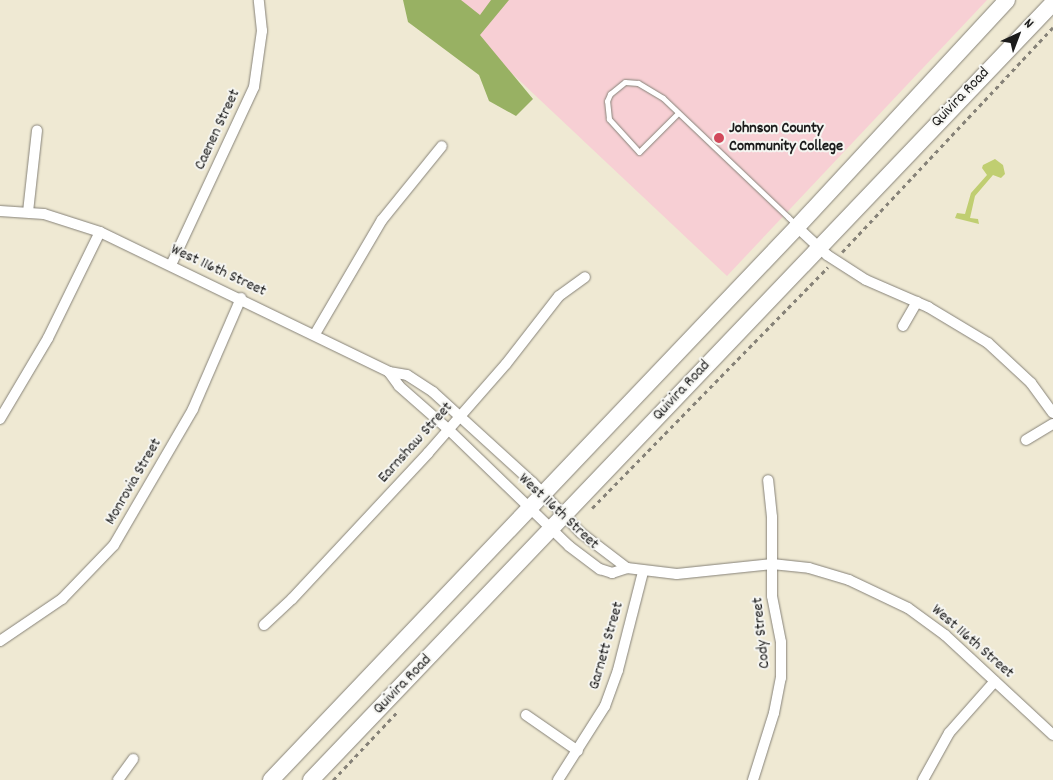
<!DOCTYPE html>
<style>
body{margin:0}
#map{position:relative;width:1053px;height:780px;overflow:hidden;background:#efe9d3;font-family:Dekko,sans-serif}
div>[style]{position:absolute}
.built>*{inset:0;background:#f7cfd4}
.green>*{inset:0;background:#c0ce71}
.forest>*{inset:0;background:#98b163}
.path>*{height:2.5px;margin-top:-1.25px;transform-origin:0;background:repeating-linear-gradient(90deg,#868278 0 4px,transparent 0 8px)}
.roads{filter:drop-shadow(0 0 1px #868278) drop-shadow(0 0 1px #868278)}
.service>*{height:5px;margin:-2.5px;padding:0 2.5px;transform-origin:2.5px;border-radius:2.5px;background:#fff}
.minor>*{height:10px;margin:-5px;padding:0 5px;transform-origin:5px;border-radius:5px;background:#fff}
.primary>*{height:16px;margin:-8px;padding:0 8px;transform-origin:8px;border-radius:8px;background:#fff}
.dots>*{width:14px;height:14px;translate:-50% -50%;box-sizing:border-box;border:2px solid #f6f6f2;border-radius:50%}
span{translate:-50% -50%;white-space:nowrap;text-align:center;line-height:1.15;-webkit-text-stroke:4px #f6f6f2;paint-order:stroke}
.street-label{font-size:16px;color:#1c1c1c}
.poi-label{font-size:16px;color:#1c1c1c;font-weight:700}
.left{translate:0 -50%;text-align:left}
.north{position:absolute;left:993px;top:10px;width:50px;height:50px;-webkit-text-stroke:4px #f6f6f2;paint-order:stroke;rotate:43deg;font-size:14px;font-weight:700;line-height:20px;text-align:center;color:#1c1c1c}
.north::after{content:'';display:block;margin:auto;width:18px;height:22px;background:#1c1c1c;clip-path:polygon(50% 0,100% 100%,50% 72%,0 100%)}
</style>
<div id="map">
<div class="built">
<div style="clip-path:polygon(434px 0,987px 0,727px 276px)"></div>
</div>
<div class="green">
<div style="clip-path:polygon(995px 159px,1003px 165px,1005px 174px,1001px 178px,993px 175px,975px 196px,970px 218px,978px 219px,979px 224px,955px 218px,957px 213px,965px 214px,971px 193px,987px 175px,982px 168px,983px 165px)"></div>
</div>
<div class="forest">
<div style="clip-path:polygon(403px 0,461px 0,480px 15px,491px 0,509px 0,480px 35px,533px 99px,516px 116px,489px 101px,479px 75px,408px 22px)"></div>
</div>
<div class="path">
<div style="left:842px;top:252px;width:308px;rotate:-46.8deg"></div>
<div style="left:592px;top:508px;width:337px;rotate:-45.6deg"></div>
<div style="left:333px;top:780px;width:93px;rotate:-46.7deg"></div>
</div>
<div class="roads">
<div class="service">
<div style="left:678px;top:113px;width:55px;rotate:135deg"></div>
<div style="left:639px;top:152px;width:45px;rotate:-132.3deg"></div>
<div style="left:609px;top:119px;width:18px;rotate:-96deg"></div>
<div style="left:607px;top:101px;width:8px;rotate:-67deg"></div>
<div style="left:610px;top:94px;width:19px;rotate:-39deg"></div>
<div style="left:625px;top:82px;width:13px;rotate:4deg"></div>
<div style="left:638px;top:83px;width:29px;rotate:31deg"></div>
<div style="left:663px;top:98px;width:173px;rotate:43.6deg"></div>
<div style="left:788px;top:217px;width:10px;rotate:45deg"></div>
</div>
<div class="minor">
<div style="left:0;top:211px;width:44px;rotate:3.9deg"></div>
<div style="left:44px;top:214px;width:59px;rotate:17.8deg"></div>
<div style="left:100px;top:232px;width:321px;rotate:25.8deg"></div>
<div style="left:389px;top:372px;width:18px;rotate:9deg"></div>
<div style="left:407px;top:375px;width:31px;rotate:33deg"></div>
<div style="left:433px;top:392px;width:134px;rotate:42.3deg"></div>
<div style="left:532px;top:482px;width:71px;rotate:46.1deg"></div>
<div style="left:581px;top:533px;width:58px;rotate:37.3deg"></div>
<div style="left:28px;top:212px;width:82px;rotate:-83.7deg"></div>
<div style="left:797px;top:227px;width:41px;rotate:43deg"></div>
<div style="left:827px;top:255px;width:46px;rotate:32.7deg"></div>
<div style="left:866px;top:280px;width:68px;rotate:23.5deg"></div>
<div style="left:928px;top:307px;width:70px;rotate:31deg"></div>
<div style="left:988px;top:343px;width:59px;rotate:42.9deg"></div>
<div style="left:1031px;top:383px;width:37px;rotate:54deg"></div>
<div style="left:171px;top:265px;width:196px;rotate:-65deg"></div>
<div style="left:254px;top:87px;width:57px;rotate:-81.9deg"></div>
<div style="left:262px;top:31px;width:31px;rotate:-96deg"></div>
<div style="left:903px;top:326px;width:28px;rotate:-60deg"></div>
<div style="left:315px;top:334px;width:132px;rotate:-59.6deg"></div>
<div style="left:382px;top:220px;width:95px;rotate:-51deg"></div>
<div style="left:389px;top:372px;width:17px;rotate:54deg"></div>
<div style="left:399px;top:386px;width:67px;rotate:41.3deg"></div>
<div style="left:449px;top:430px;width:167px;rotate:44deg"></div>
<div style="left:569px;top:546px;width:39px;rotate:37deg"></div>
<div style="left:600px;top:569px;width:13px;rotate:18deg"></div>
<div style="left:612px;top:573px;width:16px;rotate:-18deg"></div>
<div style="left:627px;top:568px;width:50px;rotate:6.8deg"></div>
<div style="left:677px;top:574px;width:96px;rotate:-6deg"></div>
<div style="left:772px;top:564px;width:37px;rotate:6deg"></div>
<div style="left:809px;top:568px;width:42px;rotate:16.7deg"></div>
<div style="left:849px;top:580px;width:65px;rotate:25.4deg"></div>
<div style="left:908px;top:608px;width:46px;rotate:36.1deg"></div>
<div style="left:945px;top:635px;width:147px;rotate:42.8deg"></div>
<div style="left:0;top:419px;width:94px;rotate:-59.3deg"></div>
<div style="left:48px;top:338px;width:118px;rotate:-63.9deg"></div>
<div style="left:1026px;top:440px;width:31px;rotate:-31deg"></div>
<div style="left:264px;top:625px;width:38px;rotate:-43deg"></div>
<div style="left:292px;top:599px;width:200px;rotate:-47deg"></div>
<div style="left:428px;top:453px;width:118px;rotate:-48.8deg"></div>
<div style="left:506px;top:364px;width:86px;rotate:-52.1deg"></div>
<div style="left:559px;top:296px;width:32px;rotate:-36deg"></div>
<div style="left:0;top:641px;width:75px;rotate:-34.1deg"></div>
<div style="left:62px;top:599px;width:75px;rotate:-46.1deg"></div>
<div style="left:114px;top:545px;width:157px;rotate:-59.8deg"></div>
<div style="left:193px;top:409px;width:121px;rotate:-66.6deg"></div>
<div style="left:526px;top:715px;width:63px;rotate:34.7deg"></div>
<div style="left:118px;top:780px;width:26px;rotate:-54deg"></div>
<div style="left:558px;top:780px;width:88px;rotate:-57.6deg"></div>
<div style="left:605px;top:706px;width:38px;rotate:-70deg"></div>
<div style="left:618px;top:670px;width:101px;rotate:-75.7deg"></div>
<div style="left:753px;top:780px;width:70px;rotate:-72.6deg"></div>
<div style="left:774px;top:713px;width:36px;rotate:-79deg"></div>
<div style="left:781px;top:678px;width:36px;rotate:-90deg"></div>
<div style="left:781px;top:642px;width:47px;rotate:-101.1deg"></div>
<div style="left:772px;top:596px;width:79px;rotate:-90deg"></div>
<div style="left:772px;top:517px;width:37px;rotate:-96deg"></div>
<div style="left:923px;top:780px;width:54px;rotate:-61deg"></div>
<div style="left:949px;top:733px;width:69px;rotate:-48.5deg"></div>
</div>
<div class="primary">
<div style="left:271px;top:780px;width:763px;rotate:-46.43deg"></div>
<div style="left:797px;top:227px;width:309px;rotate:-47.2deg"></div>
<div style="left:311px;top:780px;width:1074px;rotate:-46.32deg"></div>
</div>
</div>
<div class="dots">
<div style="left:719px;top:138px;background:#d1495b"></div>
</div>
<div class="street-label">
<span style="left:961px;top:98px;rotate:-46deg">Quivira Road</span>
<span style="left:218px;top:130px;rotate:-65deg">Caenen Street</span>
<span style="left:218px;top:271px;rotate:25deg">West 116th Street</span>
<span style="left:682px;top:391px;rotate:-47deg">Quivira Road</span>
<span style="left:416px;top:443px;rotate:-48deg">Earnshaw Street</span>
<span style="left:134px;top:482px;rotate:-60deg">Monrovia Street</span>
<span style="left:558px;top:512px;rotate:43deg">West 116th Street</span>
<span style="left:762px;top:633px;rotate:-96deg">Cody Street</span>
<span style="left:972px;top:642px;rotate:41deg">West 116th Street</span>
<span style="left:607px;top:646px;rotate:-74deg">Garnett Street</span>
<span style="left:403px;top:685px;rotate:-46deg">Quivira Road</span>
</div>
<div class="poi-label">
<span class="left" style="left:729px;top:138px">Johnson County<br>Community College</span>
</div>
<div class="north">N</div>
</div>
